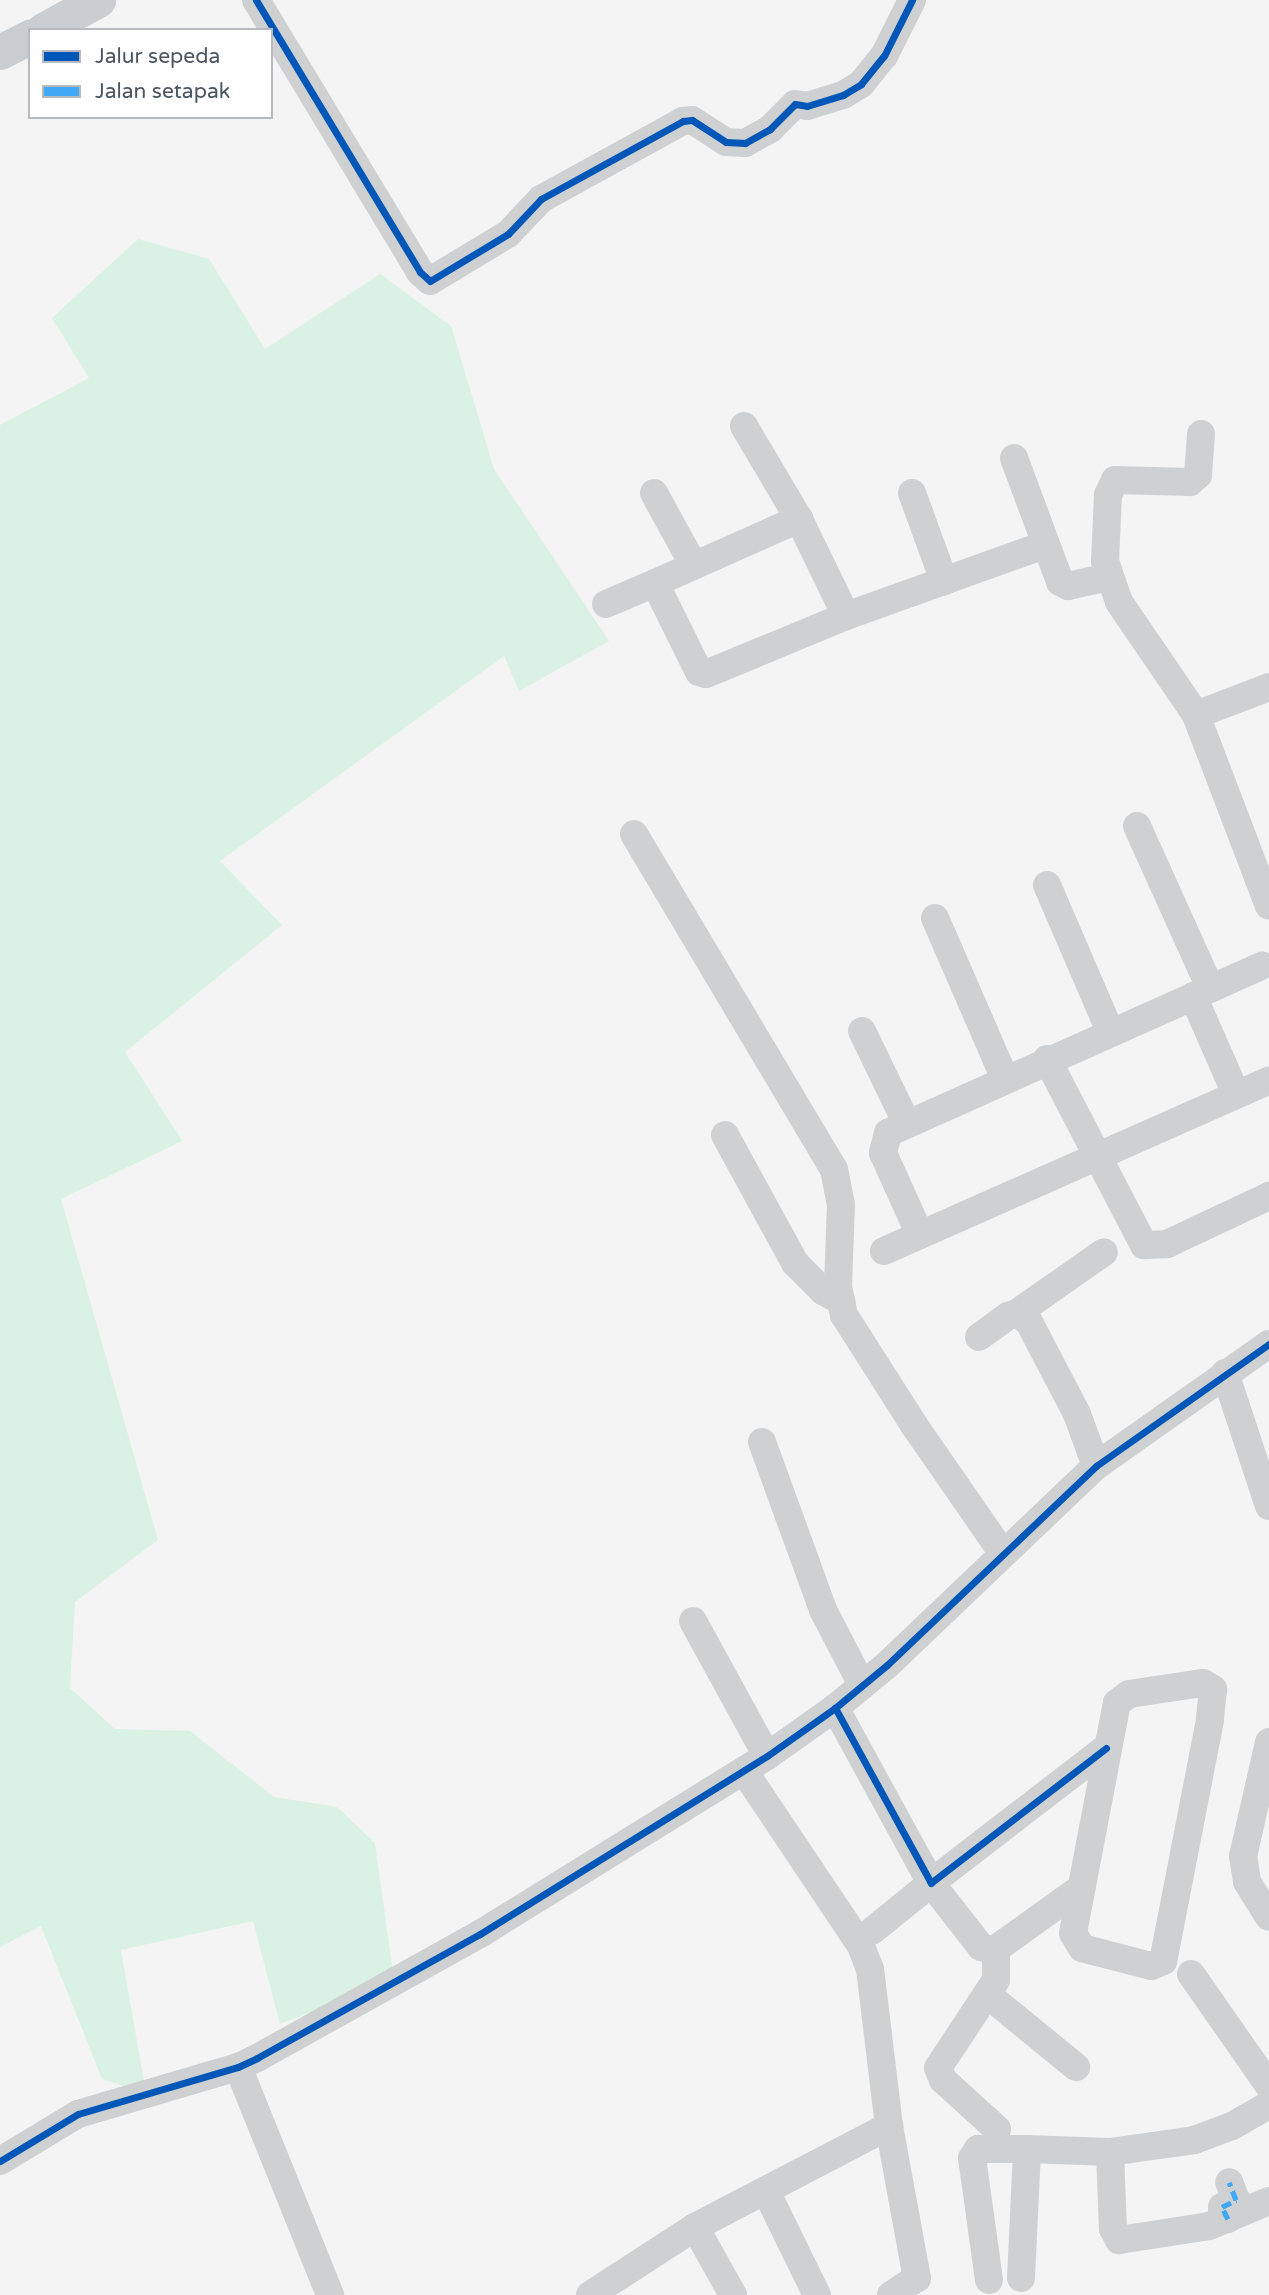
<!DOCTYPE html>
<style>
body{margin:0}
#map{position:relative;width:1269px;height:2295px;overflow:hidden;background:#f4f4f4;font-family:"Varela Round",sans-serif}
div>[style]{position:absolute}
.green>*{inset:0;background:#d9f2e3}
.minor>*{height:28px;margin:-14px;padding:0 14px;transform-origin:14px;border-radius:14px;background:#ced0d2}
.major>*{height:35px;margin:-17.5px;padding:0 17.5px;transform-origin:17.5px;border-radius:17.5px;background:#caced1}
.quiet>*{height:5px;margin-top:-2.5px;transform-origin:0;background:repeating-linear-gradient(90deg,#3fa9f5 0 10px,transparent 0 15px)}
.cycleway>*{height:7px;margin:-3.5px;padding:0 3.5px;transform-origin:3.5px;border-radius:3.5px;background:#0057b8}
span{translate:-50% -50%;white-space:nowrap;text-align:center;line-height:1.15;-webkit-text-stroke:7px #fff;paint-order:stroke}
.legend{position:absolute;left:28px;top:28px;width:245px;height:91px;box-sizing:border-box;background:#fff;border:2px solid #b7bbc0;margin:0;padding:9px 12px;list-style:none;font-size:21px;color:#4a5661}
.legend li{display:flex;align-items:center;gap:14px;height:35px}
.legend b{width:35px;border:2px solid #b7bbc0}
</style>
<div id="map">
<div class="green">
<div style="clip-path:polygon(138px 239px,209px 259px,265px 349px,380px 274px,451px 326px,494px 469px,609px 641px,519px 691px,504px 656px,220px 861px,282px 925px,125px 1052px,182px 1141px,61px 1199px,158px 1540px,75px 1602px,70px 1688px,115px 1729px,190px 1731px,274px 1797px,337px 1807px,375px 1843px,394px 1980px,280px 2024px,253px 1921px,121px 1950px,146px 2093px,102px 2079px,41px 1926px,0 1947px,0 425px,89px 378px,52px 318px)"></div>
</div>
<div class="minor">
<div style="left:256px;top:0;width:318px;rotate:58.9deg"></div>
<div style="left:420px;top:272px;width:13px;rotate:42deg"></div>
<div style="left:430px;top:281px;width:91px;rotate:-31.1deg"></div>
<div style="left:508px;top:234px;width:48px;rotate:-46.7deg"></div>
<div style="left:541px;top:199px;width:162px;rotate:-28.8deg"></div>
<div style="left:683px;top:121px;width:9px;rotate:-6deg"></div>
<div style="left:692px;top:120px;width:40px;rotate:32.9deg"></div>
<div style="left:726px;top:142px;width:19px;rotate:3deg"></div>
<div style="left:745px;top:143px;width:29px;rotate:-29deg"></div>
<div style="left:770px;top:129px;width:35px;rotate:-45deg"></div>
<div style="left:795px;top:104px;width:12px;rotate:9deg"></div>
<div style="left:807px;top:106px;width:38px;rotate:-17deg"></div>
<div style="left:843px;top:95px;width:21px;rotate:-31deg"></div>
<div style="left:861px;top:84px;width:36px;rotate:-51deg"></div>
<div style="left:884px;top:56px;width:63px;rotate:-63.4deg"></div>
<div style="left:1201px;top:434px;width:41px;rotate:94.2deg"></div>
<div style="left:1198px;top:475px;width:11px;rotate:139deg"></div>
<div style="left:1190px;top:482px;width:75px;rotate:-178.5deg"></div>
<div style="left:1115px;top:480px;width:17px;rotate:115deg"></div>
<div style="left:1108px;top:495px;width:66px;rotate:92.6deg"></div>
<div style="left:1105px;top:561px;width:43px;rotate:71.1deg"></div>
<div style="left:1119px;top:602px;width:137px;rotate:55.7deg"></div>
<div style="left:1196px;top:715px;width:204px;rotate:69.1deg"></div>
<div style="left:1014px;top:458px;width:132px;rotate:69.6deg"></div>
<div style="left:1060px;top:582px;width:9px;rotate:27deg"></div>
<div style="left:1068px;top:586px;width:41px;rotate:-12.7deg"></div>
<div style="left:654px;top:493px;width:83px;rotate:61.3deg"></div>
<div style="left:912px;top:493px;width:94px;rotate:70deg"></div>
<div style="left:799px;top:519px;width:108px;rotate:64.1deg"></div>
<div style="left:655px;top:583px;width:158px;rotate:-24deg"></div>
<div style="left:799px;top:519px;width:108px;rotate:-120.6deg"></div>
<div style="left:606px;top:604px;width:53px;rotate:-23.2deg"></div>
<div style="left:655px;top:583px;width:99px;rotate:63.7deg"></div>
<div style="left:699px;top:672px;width:7px;rotate:16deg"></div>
<div style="left:706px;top:674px;width:152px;rotate:-22.5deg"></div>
<div style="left:846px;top:616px;width:210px;rotate:-19.7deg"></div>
<div style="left:1196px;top:715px;width:78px;rotate:-21deg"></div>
<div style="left:1137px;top:826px;width:178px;rotate:65.7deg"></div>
<div style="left:634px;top:834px;width:390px;rotate:59.2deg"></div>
<div style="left:834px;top:1169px;width:36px;rotate:79deg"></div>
<div style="left:841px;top:1204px;width:83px;rotate:92.1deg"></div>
<div style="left:838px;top:1287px;width:29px;rotate:78deg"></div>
<div style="left:844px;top:1315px;width:130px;rotate:57.5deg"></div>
<div style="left:914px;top:1425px;width:155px;rotate:55.3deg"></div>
<div style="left:1047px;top:885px;width:159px;rotate:66.7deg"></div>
<div style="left:935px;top:918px;width:173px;rotate:66.5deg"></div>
<div style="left:1193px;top:996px;width:107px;rotate:66.3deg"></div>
<div style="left:862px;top:1031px;width:101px;rotate:64.2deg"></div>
<div style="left:1047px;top:1059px;width:210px;rotate:62.5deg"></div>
<div style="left:1144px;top:1245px;width:23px;rotate:-2deg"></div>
<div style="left:1167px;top:1244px;width:113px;rotate:-25.2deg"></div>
<div style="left:725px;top:1135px;width:146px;rotate:61.3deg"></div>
<div style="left:795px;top:1263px;width:40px;rotate:45deg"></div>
<div style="left:823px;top:1291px;width:21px;rotate:29deg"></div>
<div style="left:920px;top:1235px;width:90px;rotate:-114.3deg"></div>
<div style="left:883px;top:1153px;width:21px;rotate:-76deg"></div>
<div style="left:888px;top:1133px;width:410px;rotate:-24.1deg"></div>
<div style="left:884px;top:1251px;width:421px;rotate:-23.9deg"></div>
<div style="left:1017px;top:1313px;width:106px;rotate:-35deg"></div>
<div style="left:979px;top:1337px;width:36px;rotate:-36deg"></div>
<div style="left:1008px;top:1316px;width:9px;rotate:-18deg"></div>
<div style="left:1017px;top:1313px;width:15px;rotate:37deg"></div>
<div style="left:1029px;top:1322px;width:104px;rotate:62.4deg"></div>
<div style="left:1077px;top:1414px;width:55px;rotate:69.9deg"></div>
<div style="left:1225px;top:1373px;width:140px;rotate:71.7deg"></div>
<div style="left:762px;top:1442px;width:179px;rotate:70deg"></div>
<div style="left:823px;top:1610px;width:85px;rotate:62.5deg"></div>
<div style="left:693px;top:1621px;width:154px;rotate:61.3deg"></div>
<div style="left:1203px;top:1683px;width:12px;rotate:31deg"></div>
<div style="left:1213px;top:1689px;width:31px;rotate:96deg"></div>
<div style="left:1210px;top:1720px;width:246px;rotate:101deg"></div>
<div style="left:1163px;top:1961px;width:13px;rotate:157deg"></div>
<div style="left:1151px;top:1966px;width:71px;rotate:-165.4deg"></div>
<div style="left:1082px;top:1948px;width:17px;rotate:-121deg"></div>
<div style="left:1073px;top:1933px;width:234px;rotate:-79.2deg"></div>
<div style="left:1117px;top:1703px;width:15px;rotate:-37deg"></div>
<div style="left:1129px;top:1694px;width:75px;rotate:-8.5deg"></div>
<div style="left:1269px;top:1742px;width:117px;rotate:102.8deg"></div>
<div style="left:1243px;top:1856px;width:26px;rotate:81deg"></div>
<div style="left:1247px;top:1882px;width:41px;rotate:57.8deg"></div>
<div style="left:1106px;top:1748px;width:221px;rotate:142.4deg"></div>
<div style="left:931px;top:1883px;width:200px;rotate:-118.7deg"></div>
<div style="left:835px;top:1708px;width:67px;rotate:-39.6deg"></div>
<div style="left:887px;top:1665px;width:289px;rotate:-43.6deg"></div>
<div style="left:1096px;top:1466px;width:212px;rotate:-35.2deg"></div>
<div style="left:744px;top:1771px;width:211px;rotate:56.2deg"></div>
<div style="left:861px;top:1946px;width:25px;rotate:69deg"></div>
<div style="left:870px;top:1969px;width:158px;rotate:83.1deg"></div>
<div style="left:889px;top:2126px;width:155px;rotate:79.6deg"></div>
<div style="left:917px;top:2278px;width:31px;rotate:147deg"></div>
<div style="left:872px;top:1931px;width:76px;rotate:-39.1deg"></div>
<div style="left:931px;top:1883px;width:81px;rotate:52deg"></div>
<div style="left:981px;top:1947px;width:13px;rotate:18deg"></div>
<div style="left:993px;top:1951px;width:108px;rotate:-35.6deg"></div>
<div style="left:996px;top:1949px;width:31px;rotate:90deg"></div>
<div style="left:996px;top:1980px;width:105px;rotate:123.4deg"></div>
<div style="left:938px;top:2068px;width:13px;rotate:67deg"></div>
<div style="left:943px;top:2080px;width:73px;rotate:42.2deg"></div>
<div style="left:1191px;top:1974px;width:136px;rotate:55.1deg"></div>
<div style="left:988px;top:1995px;width:114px;rotate:39.3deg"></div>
<div style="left:238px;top:2067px;width:246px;rotate:68deg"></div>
<div style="left:1110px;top:2152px;width:77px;rotate:87.8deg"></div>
<div style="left:1113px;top:2229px;width:13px;rotate:61deg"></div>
<div style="left:1119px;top:2240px;width:91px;rotate:-8.8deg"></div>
<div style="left:1209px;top:2226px;width:65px;rotate:-22.6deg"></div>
<div style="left:0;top:2161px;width:91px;rotate:-31.1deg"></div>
<div style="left:78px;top:2114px;width:167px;rotate:-16.4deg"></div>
<div style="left:238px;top:2067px;width:21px;rotate:-25deg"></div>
<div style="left:257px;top:2058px;width:255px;rotate:-29.1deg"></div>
<div style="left:480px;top:1934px;width:338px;rotate:-31.8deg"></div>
<div style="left:767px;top:1756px;width:83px;rotate:-35.2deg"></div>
<div style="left:766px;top:2191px;width:116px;rotate:63.9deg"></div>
<div style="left:1228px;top:2219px;width:13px;rotate:-117deg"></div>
<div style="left:1222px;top:2207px;width:16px;rotate:-27deg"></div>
<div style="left:1236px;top:2200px;width:19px;rotate:-111deg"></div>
<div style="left:695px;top:2227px;width:78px;rotate:60.8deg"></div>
<div style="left:1021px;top:2278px;width:129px;rotate:-87.3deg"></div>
<div style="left:1027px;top:2149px;width:83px;rotate:2.1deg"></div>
<div style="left:1110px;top:2152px;width:85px;rotate:-8.1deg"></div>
<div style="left:1194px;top:2140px;width:40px;rotate:-20.2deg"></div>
<div style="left:1232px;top:2126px;width:43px;rotate:-29.6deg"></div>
<div style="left:989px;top:2280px;width:123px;rotate:-97.9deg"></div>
<div style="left:972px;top:2158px;width:11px;rotate:-56deg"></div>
<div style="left:978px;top:2149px;width:49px"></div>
<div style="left:590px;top:2295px;width:125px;rotate:-32.9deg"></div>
<div style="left:695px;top:2227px;width:219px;rotate:-27.5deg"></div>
</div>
<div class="major">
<div style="left:43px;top:30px;width:63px;rotate:-28.6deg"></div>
<div style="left:0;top:52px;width:34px;rotate:-27deg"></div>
</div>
<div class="quiet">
<div style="left:1228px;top:2219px;width:13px;rotate:-117deg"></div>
<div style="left:1222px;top:2207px;width:16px;rotate:-27deg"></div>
<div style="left:1236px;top:2200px;width:19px;rotate:-111deg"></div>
</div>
<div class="cycleway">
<div style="left:256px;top:0;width:318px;rotate:58.9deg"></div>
<div style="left:420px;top:272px;width:13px;rotate:42deg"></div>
<div style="left:430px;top:281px;width:91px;rotate:-31.1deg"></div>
<div style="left:508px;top:234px;width:48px;rotate:-46.7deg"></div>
<div style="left:541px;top:199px;width:162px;rotate:-28.8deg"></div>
<div style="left:683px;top:121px;width:9px;rotate:-6deg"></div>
<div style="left:692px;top:120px;width:40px;rotate:32.9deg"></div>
<div style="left:726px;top:142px;width:19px;rotate:3deg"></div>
<div style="left:745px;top:143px;width:29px;rotate:-29deg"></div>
<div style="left:770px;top:129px;width:35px;rotate:-45deg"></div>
<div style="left:795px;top:104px;width:12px;rotate:9deg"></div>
<div style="left:807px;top:106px;width:38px;rotate:-17deg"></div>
<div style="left:843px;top:95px;width:21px;rotate:-31deg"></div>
<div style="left:861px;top:84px;width:36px;rotate:-51deg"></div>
<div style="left:884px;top:56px;width:63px;rotate:-63.4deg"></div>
<div style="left:1106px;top:1748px;width:221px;rotate:142.4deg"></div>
<div style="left:931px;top:1883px;width:200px;rotate:-118.7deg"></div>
<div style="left:835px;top:1708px;width:67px;rotate:-39.6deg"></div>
<div style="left:887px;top:1665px;width:289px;rotate:-43.6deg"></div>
<div style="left:1096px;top:1466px;width:212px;rotate:-35.2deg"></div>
<div style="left:0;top:2161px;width:91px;rotate:-31.1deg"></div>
<div style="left:78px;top:2114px;width:167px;rotate:-16.4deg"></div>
<div style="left:238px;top:2067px;width:21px;rotate:-25deg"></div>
<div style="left:257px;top:2058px;width:255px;rotate:-29.1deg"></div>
<div style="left:480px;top:1934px;width:338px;rotate:-31.8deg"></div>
<div style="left:767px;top:1756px;width:83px;rotate:-35.2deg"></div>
</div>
<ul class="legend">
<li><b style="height:9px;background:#0057b8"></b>Jalur sepeda</li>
<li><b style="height:9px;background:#3fa9f5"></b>Jalan setapak</li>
</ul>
</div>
